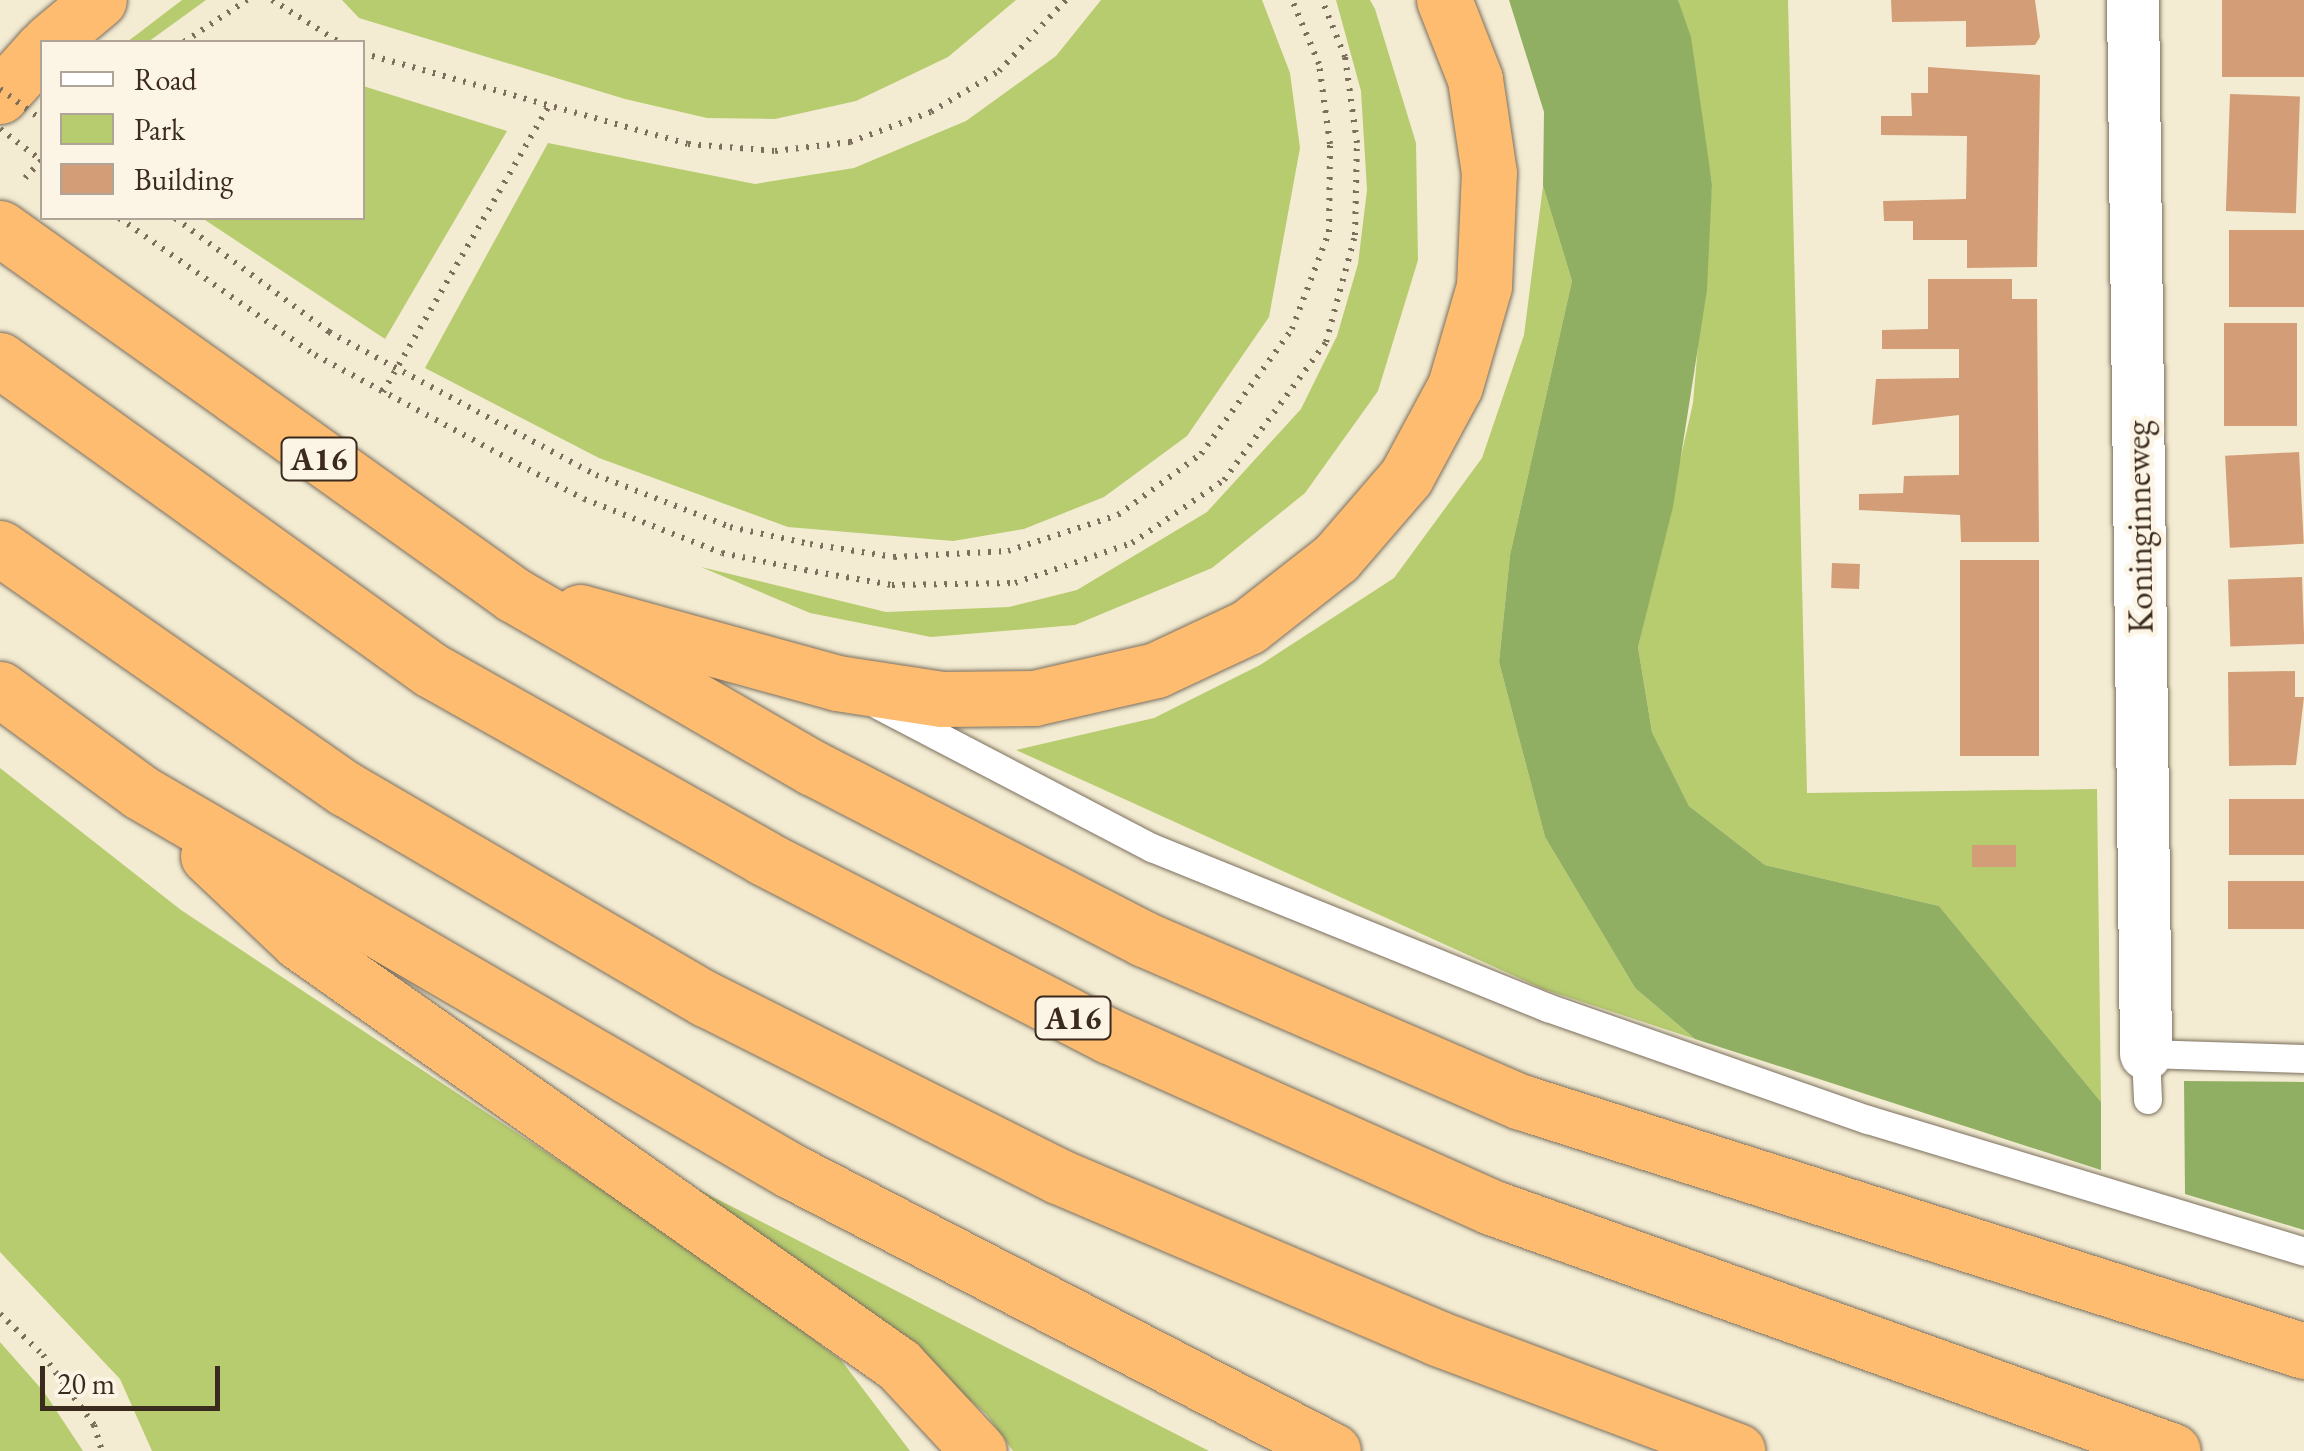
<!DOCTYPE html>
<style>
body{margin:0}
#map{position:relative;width:2304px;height:1451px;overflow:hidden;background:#f3ecd2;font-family:"EB Garamond",serif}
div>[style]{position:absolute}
.green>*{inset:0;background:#b7cb6f}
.forest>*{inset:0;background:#91af62}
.building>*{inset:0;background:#d39e77;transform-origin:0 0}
.path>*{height:6px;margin-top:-3px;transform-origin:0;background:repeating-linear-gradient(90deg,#7b6e5d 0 2.5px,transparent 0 10.5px)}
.roads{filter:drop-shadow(0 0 2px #7b6e5d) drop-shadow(0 0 2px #7b6e5d)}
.lane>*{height:28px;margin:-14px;padding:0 14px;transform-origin:14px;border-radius:14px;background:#fff}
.street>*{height:52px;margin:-26px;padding:0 26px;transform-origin:26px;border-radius:26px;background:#fff}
.highway>*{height:55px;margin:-27.5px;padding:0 27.5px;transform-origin:27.5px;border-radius:27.5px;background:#febc70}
.path-bridge>*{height:6px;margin-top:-3px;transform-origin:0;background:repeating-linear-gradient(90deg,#7b6e5d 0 2.5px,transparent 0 10.5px)}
span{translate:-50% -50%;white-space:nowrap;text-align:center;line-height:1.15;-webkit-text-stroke:10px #fcf5e5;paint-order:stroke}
.shield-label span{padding:2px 8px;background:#fcf5e5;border:2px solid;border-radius:8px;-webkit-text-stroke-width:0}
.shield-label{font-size:32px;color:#3b2a1e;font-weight:700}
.street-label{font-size:35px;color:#3b2a1e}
.legend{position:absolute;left:40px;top:40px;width:325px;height:180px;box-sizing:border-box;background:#fcf5e5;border:2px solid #afa495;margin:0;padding:12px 18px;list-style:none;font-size:30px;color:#3b2a1e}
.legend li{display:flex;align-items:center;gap:20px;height:50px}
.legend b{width:50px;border:2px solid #afa495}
.scale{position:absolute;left:40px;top:1366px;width:180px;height:45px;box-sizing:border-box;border:5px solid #3b2a1e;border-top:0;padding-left:12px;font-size:30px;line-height:35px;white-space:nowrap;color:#3b2a1e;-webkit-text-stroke:8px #fcf5e5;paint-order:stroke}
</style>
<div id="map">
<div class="green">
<div style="clip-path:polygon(182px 0,206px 0,148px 42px,127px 42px)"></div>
<div style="clip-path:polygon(342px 0,1016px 0,948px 57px,856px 101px,775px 119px,707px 118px,625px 99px,359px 18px)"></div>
<div style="clip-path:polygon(1101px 0,1262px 0,1290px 73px,1300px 148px,1269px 317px,1187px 436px,1104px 497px,1024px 529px,953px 541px,788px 527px,599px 458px,425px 368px,548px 143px,755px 184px,854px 168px,966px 121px,1056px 56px)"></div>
<div style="clip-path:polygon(1336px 0,1370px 0,1375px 9px,1416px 143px,1418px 260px,1378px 391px,1305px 493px,1212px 568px,1075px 625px,931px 637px,810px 613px,701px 567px,886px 612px,1009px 607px,1077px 590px,1207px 512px,1301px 409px,1337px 336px,1358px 264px,1367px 190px,1361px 91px)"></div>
<div style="clip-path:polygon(1678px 0,1788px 0,1807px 793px,2097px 789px,2101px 1102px,1939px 906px,1765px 865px,1689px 806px,1652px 732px,1638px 647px,1693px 403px,1712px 183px)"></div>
<div style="clip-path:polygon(363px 86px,507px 131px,385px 339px,202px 218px,362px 218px)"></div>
<div style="clip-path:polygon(1543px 186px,1572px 281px,1510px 555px,1499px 662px,1545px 837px,1635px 988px,1695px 1039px,1543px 989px,1016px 750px,1154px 718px,1260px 665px,1394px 578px,1482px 458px,1524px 335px)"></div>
<div style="clip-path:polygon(0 768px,181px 910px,719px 1267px,841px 1360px,910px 1451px,152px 1451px,120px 1379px,0 1252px)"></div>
<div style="clip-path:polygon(678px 1179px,1209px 1451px,1013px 1451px,987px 1415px,890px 1331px)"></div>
<div style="clip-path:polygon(0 1342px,44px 1392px,83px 1451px,0 1451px)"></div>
</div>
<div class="forest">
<div style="clip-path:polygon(1509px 0,1678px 0,1691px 37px,1712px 184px,1707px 290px,1673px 507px,1638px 647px,1652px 732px,1689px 806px,1765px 865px,1939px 906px,2101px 1102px,2101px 1170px,1695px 1039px,1635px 988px,1545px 837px,1499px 662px,1510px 555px,1572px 281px,1543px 186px,1544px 112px)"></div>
<div style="clip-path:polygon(2184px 1081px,2304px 1082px,2304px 1230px,2185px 1194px)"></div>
</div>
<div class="building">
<div style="clip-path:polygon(1891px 0,2035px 0,2040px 37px,2035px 45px,1966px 47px,1966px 21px,1892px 22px)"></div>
<div style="left:2222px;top:0;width:82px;height:77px"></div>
<div style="clip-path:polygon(1928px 67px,2040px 75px,2037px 267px,1967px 268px,1967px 240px,1913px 240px,1913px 221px,1884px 221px,1883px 201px,1966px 199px,1967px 136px,1881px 135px,1881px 116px,1912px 116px,1911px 93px,1928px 93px)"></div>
<div style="left:2230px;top:94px;width:70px;height:117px;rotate:2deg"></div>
<div style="left:2229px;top:230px;width:75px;height:77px"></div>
<div style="clip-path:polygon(1928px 279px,2012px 279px,2012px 299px,2037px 299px,2039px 542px,1961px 542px,1960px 515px,1859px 510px,1859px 494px,1903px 493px,1904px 476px,1959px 475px,1959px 415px,1872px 425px,1876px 379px,1959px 378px,1959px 349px,1882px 349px,1882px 330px,1928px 329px)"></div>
<div style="left:2224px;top:323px;width:73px;height:103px"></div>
<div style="left:2299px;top:452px;width:92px;height:74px;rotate:87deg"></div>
<div style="left:1960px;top:560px;width:79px;height:196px"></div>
<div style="left:1832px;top:563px;width:28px;height:25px;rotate:2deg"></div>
<div style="left:2302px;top:577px;width:67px;height:74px;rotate:88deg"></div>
<div style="clip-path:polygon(2295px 671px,2295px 697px,2304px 697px,2296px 765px,2229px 766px,2228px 672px)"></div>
<div style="left:2229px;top:799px;width:75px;height:56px"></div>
<div style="left:1972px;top:845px;width:44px;height:22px"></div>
<div style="left:2304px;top:881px;width:48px;height:76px;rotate:90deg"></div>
</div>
<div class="path">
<div style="left:272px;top:0;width:79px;rotate:32.1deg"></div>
<div style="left:184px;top:42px;width:76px;rotate:-33.7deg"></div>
<div style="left:362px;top:53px;width:338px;rotate:15.6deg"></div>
<div style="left:688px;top:144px;width:87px;rotate:4.6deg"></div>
<div style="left:775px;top:151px;width:76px;rotate:-6.8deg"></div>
<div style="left:850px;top:142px;width:86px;rotate:-20.3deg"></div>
<div style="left:931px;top:112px;width:79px;rotate:-31.1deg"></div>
<div style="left:999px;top:71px;width:98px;rotate:-46.7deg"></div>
<div style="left:25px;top:178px;width:25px;rotate:-47deg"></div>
<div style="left:119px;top:218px;width:239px;rotate:35deg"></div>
<div style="left:315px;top:355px;width:305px;rotate:28.2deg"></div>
<div style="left:584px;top:499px;width:148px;rotate:21.4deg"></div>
<div style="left:722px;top:553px;width:85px;rotate:11.6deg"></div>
<div style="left:805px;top:570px;width:88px;rotate:9.8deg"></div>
<div style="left:892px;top:585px;width:123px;rotate:-0.9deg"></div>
<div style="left:1015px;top:583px;width:124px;rotate:-18.9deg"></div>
<div style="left:1132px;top:543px;width:112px;rotate:-34.4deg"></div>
<div style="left:1224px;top:480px;width:172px;rotate:-53.5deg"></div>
<div style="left:1326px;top:342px;width:111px;rotate:-74.8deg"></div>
<div style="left:1355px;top:235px;width:92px;rotate:-88.8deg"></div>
<div style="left:1357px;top:143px;width:87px;rotate:-97.9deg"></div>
<div style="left:1345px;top:57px;width:61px;rotate:-112deg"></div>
<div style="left:175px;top:218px;width:192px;rotate:36.5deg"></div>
<div style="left:329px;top:332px;width:303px;rotate:28.2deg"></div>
<div style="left:596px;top:475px;width:144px;rotate:21.2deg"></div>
<div style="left:730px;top:527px;width:82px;rotate:12deg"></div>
<div style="left:810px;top:544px;width:85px;rotate:8.8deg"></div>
<div style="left:894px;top:557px;width:114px;rotate:-3deg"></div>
<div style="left:1008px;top:551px;width:116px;rotate:-18.1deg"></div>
<div style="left:1118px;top:515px;width:103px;rotate:-36.3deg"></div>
<div style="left:1201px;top:454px;width:155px;rotate:-53.9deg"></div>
<div style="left:1292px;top:329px;width:104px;rotate:-69.1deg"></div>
<div style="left:1329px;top:232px;width:88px;rotate:-89.3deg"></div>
<div style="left:1330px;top:144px;width:81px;rotate:-97.8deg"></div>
<div style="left:1319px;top:64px;width:69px;rotate:-112.9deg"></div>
<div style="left:383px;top:392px;width:329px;rotate:-59.9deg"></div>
<div style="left:0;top:1314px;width:59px;rotate:43.6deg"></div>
<div style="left:43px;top:1355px;width:87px;rotate:53.9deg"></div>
<div style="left:94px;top:1425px;width:27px;rotate:73deg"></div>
</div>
<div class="roads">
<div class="lane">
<div style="left:880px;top:706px;width:307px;rotate:27.6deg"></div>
<div style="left:1152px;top:848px;width:427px;rotate:22deg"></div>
<div style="left:1548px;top:1008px;width:339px;rotate:19.3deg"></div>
<div style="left:1868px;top:1120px;width:456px;rotate:16.8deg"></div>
<div style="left:2148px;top:1100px;width:46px;rotate:-92.5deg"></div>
<div style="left:2146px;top:1054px;width:158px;rotate:1.8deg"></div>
</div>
<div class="street">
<div style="left:2133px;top:0;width:1054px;rotate:89.29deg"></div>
</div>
<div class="highway">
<div style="left:49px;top:42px;width:65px;rotate:-40deg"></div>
<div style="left:0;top:96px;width:63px;rotate:-48.2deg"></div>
<div style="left:0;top:228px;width:632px;rotate:35.53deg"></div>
<div style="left:514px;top:595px;width:345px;rotate:30.1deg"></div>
<div style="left:813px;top:768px;width:373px;rotate:27.3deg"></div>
<div style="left:1144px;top:939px;width:411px;rotate:23.4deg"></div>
<div style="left:1521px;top:1102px;width:822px;rotate:17.64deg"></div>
<div style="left:0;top:360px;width:531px;rotate:35.73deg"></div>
<div style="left:431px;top:670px;width:382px;rotate:29.4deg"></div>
<div style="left:764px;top:858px;width:388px;rotate:27.3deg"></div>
<div style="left:1109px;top:1036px;width:419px;rotate:24.1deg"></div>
<div style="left:1491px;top:1207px;width:724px;rotate:19.69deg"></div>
<div style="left:0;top:548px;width:422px;rotate:34.9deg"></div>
<div style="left:346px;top:789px;width:417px;rotate:30.3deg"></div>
<div style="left:706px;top:999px;width:394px;rotate:26.7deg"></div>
<div style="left:1058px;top:1176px;width:412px;rotate:23.1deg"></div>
<div style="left:1437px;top:1338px;width:321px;rotate:20.6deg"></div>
<div style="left:580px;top:612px;width:267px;rotate:15.4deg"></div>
<div style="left:837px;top:683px;width:106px;rotate:8.7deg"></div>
<div style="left:942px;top:699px;width:92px;rotate:-0.6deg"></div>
<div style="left:1034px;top:698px;width:125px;rotate:-12.9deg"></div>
<div style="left:1156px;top:670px;width:102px;rotate:-25.1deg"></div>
<div style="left:1248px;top:627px;width:112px;rotate:-38.1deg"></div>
<div style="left:1336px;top:558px;width:107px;rotate:-49.2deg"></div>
<div style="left:1406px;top:477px;width:103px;rotate:-61.7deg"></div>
<div style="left:1455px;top:386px;width:104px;rotate:-73.8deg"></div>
<div style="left:1484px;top:286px;width:113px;rotate:-87.5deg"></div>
<div style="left:1489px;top:173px;width:95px;rotate:-98.5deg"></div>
<div style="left:1475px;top:79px;width:85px;rotate:-111.4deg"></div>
<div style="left:0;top:689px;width:174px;rotate:36.3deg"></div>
<div style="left:140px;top:792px;width:753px;rotate:30.21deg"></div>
<div style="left:791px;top:1171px;width:610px;rotate:27.32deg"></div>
<div style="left:208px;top:856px;width:125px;rotate:43.4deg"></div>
<div style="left:299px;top:942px;width:734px;rotate:35.18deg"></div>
<div style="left:899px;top:1365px;width:117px;rotate:47.1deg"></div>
</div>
</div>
<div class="path-bridge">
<div style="left:0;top:89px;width:52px;rotate:36.4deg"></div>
<div style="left:0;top:129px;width:53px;rotate:37.3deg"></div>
</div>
<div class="shield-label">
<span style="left:319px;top:459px">A16</span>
<span style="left:1073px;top:1018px">A16</span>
</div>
<div class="street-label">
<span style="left:2139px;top:527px;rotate:-91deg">Koninginneweg</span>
</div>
<ul class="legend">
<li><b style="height:12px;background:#fff"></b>Road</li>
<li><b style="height:28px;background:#b7cb6f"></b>Park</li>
<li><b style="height:28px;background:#d39e77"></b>Building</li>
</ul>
<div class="scale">20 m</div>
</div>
